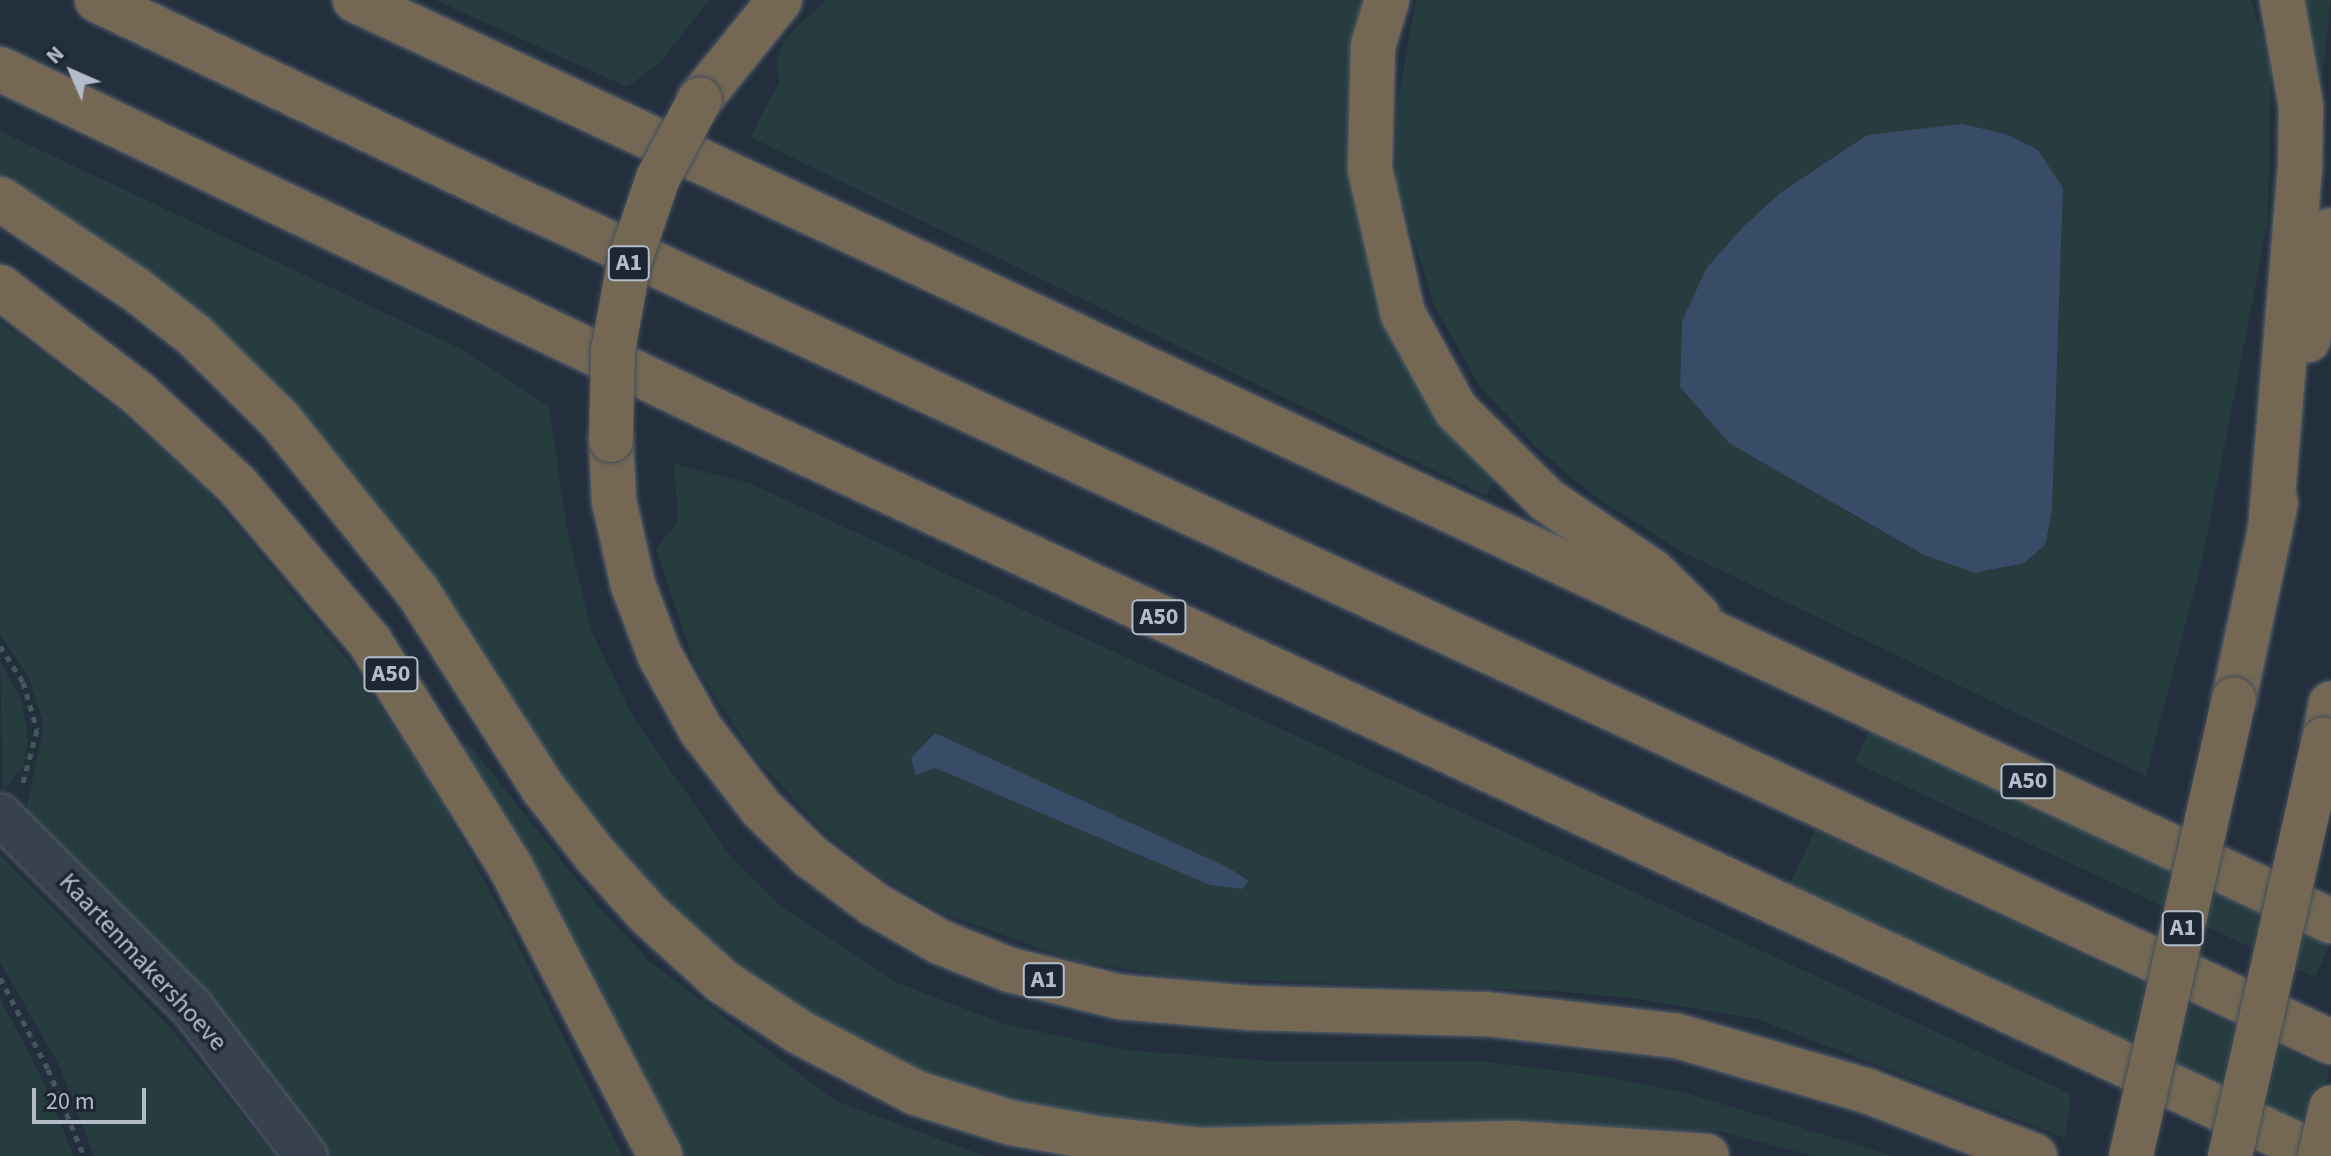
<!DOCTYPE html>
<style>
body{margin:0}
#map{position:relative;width:2331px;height:1156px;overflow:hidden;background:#242f3e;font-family:"Source Sans 3",sans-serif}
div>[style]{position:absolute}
.green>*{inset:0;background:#263c3f;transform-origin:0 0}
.water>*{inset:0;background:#394c67}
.path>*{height:5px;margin-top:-2.5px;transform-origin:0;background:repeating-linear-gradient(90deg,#44595c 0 6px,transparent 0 12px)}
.roads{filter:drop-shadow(0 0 2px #565f6c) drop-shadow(0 0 2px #565f6c)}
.street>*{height:42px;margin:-21px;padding:0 21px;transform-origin:21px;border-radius:21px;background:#38414e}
.highway>*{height:44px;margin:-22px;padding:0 22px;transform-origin:22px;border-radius:22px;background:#746855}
.bridges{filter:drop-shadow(0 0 2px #434c59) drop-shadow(0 0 2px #434c59)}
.highway-bridge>*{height:44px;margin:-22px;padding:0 22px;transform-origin:22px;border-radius:22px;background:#746855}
span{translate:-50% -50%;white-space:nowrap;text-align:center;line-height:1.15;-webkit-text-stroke:7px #1d2633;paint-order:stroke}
.shield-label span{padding:2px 6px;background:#1d2633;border:2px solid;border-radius:6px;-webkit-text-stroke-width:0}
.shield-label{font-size:24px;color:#b4bcc9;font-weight:700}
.street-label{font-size:26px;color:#b4bcc9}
.north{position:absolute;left:32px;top:32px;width:80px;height:80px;-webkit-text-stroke:6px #1d2633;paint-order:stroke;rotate:315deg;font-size:22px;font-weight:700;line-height:32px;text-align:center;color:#b4bcc9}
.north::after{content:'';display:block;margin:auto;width:28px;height:36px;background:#b4bcc9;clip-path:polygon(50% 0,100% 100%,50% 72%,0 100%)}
.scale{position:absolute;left:32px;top:1088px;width:114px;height:36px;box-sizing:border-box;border:4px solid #b4bcc9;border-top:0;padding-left:10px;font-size:24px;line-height:28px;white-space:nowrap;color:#b4bcc9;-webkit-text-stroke:6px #1d2633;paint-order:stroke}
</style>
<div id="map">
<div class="green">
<div style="clip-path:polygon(436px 0,709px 0,659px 64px,627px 87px)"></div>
<div style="clip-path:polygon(826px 0,1367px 0,1348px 109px,1353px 174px,1370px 268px,1397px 335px,1451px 430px,1494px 481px,1486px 496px,750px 137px,780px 81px,776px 65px,784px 39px)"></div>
<div style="clip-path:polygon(evenodd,1416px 0,2251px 0,2271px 66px,2268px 221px,2203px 556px,2146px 776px,1685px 553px,1598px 499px,1535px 446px,1479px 385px,1434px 305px,1396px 183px,1397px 104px,1416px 0,1867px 135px,2038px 150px,2063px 189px,2052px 511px,2044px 545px,2024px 563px,1975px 573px,1924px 555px,1839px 507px,1680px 387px,1682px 321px,1706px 269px,1780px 193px,1867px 135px)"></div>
<div style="clip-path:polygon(2301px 0,2331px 0,2322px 79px,2317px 77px)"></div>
<div style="clip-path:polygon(0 131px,459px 348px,549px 406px,566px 525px,591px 630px,633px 717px,732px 858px,781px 906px,898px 983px,1004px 1024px,1125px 1050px,1285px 1062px,1480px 1061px,1601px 1076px,1683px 1092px,1894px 1156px,1814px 1156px,1718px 1131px,1617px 1127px,1457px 1124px,1213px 1133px,1094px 1125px,961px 1091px,829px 1032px,730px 963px,644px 888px,543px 754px,377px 503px,326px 441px,220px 340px,0 181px)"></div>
<div style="clip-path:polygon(0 321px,126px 417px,206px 490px,356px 670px,429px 781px,507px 922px,622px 1156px,328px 1156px,278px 1086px,178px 967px,25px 815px,44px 726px,29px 678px,0 634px)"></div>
<div style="clip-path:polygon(evenodd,674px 464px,749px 483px,2071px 1094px,2065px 1138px,1757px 1019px,1632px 998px,1552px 991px,1184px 978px,1076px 961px,944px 914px,876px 874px,817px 825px,755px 757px,696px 668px,656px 549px,678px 521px,674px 464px,935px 768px,1229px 868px,1249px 881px,1210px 885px,935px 768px)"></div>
<div style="clip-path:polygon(0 660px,22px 701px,28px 738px,24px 766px,3px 791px)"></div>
<div style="left:1870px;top:729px;width:508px;height:37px;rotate:25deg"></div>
<div style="clip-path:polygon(468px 743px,595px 902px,650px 962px,836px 1101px,985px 1156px,674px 1156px,458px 747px)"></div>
<div style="left:1815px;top:830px;width:569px;height:62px;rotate:25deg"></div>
<div style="clip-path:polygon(0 854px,178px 1036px,275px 1156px,94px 1156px,59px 1065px,0 962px)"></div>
<div style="clip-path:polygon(0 998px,40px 1074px,74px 1156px,0 1156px)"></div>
</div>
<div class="water">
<div style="clip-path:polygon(1962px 124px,2005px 134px,2038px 150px,2063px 188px,2052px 511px,2045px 545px,2024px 563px,1975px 573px,1924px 555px,1729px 443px,1680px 387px,1682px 321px,1706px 269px,1743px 227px,1780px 193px,1867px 135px)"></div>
<div style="clip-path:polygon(935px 733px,1229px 868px,1249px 881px,1242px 889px,1210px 885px,935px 768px,916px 775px,911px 758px)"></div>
</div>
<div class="path">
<div style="left:0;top:646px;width:43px;rotate:57.4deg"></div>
<div style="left:23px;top:682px;width:50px;rotate:73.7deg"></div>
<div style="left:37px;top:730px;width:58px;rotate:105deg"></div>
<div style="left:0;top:978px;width:103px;rotate:62.2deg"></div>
<div style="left:48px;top:1069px;width:94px;rotate:67.5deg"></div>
</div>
<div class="roads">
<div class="street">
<div style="left:0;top:815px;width:274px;rotate:45.1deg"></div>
<div style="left:193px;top:1009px;width:185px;rotate:52.5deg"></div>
</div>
<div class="highway">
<div style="left:97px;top:0;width:484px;rotate:25.5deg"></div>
<div style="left:534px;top:208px;width:1981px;rotate:24.9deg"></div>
<div style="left:355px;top:0;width:2180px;rotate:24.99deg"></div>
<div style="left:1387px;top:0;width:48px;rotate:106.9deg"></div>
<div style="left:1373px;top:46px;width:123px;rotate:91.4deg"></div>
<div style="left:1370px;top:169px;width:149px;rotate:77.2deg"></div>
<div style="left:1403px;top:314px;width:110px;rotate:61.1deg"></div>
<div style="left:1456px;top:410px;width:128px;rotate:44.7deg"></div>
<div style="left:1547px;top:500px;width:128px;rotate:34.2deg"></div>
<div style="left:1653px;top:572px;width:64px;rotate:44.4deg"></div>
<div style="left:0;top:69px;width:786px;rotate:25.55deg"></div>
<div style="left:709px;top:408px;width:1778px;rotate:24.88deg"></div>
<div style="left:700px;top:99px;width:127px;rotate:-51.1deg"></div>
<div style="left:0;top:199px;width:162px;rotate:33.7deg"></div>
<div style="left:135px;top:289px;width:75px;rotate:37.9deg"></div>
<div style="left:194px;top:335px;width:121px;rotate:44.7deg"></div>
<div style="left:280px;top:420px;width:219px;rotate:51.3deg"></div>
<div style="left:417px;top:591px;width:234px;rotate:57.4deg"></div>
<div style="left:543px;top:788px;width:86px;rotate:52.1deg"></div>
<div style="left:596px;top:856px;width:78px;rotate:48.1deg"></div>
<div style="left:648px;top:914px;width:101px;rotate:42.2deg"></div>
<div style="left:723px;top:982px;width:91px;rotate:33.3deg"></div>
<div style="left:799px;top:1032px;width:132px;rotate:27.5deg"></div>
<div style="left:916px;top:1093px;width:101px;rotate:17.4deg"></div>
<div style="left:1012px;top:1123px;width:85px;rotate:10.1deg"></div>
<div style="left:1096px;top:1138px;width:104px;rotate:6.6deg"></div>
<div style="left:1199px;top:1150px;width:314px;rotate:-1.3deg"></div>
<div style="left:1513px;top:1143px;width:194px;rotate:3.8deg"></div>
<div style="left:0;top:287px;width:175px;rotate:37.6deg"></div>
<div style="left:139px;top:394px;width:134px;rotate:42.9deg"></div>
<div style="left:237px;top:485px;width:206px;rotate:49.7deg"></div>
<div style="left:370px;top:642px;width:266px;rotate:58deg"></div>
<div style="left:511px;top:868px;width:324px;rotate:62.6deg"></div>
<div style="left:2308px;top:340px;width:112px;rotate:-78.2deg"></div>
<div style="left:611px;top:440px;width:61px;rotate:87.2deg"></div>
<div style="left:614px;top:501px;width:86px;rotate:77.3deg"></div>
<div style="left:633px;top:585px;width:76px;rotate:69.2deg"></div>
<div style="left:660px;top:656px;width:85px;rotate:61deg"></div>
<div style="left:701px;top:730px;width:98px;rotate:52.4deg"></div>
<div style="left:761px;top:808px;width:69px;rotate:44.4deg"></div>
<div style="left:810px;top:856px;width:80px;rotate:36.9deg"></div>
<div style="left:874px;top:904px;width:76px;rotate:29.9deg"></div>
<div style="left:940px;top:942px;width:75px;rotate:21.8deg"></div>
<div style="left:1010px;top:970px;width:113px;rotate:13.8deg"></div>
<div style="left:1120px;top:997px;width:131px;rotate:4.8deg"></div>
<div style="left:1251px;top:1008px;width:236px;rotate:1.5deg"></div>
<div style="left:1487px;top:1014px;width:191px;rotate:6.6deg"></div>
<div style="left:1677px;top:1036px;width:198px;rotate:16.1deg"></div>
<div style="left:1867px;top:1091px;width:180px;rotate:21.2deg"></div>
<div style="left:2270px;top:532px;width:363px;rotate:-85.3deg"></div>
<div style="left:2300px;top:170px;width:64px;rotate:-89.1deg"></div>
<div style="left:2301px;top:106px;width:108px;rotate:-100.2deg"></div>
<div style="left:2234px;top:699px;width:201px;rotate:-78deg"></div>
<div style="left:2324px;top:739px;width:36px;rotate:-79deg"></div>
</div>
</div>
<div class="bridges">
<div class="highway-bridge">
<div style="left:611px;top:440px;width:89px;rotate:-88.7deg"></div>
<div style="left:613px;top:351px;width:89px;rotate:-79.7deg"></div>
<div style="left:629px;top:263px;width:90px;rotate:-71.2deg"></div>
<div style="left:658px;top:178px;width:89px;rotate:-62deg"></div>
<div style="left:2131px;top:1156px;width:468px;rotate:-77.3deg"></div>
<div style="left:2230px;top:1156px;width:427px;rotate:-77.3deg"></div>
<div style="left:2320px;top:1156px;width:50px;rotate:-77.3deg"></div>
</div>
</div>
<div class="shield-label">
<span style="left:629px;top:263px">A1</span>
<span style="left:1159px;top:617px">A50</span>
<span style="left:391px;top:674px">A50</span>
<span style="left:2028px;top:781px">A50</span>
<span style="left:2183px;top:928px">A1</span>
<span style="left:1044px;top:980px">A1</span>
</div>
<div class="street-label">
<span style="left:143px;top:962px;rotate:47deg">Kaartenmakershoeve</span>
</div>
<div class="north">N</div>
<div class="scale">20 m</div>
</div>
